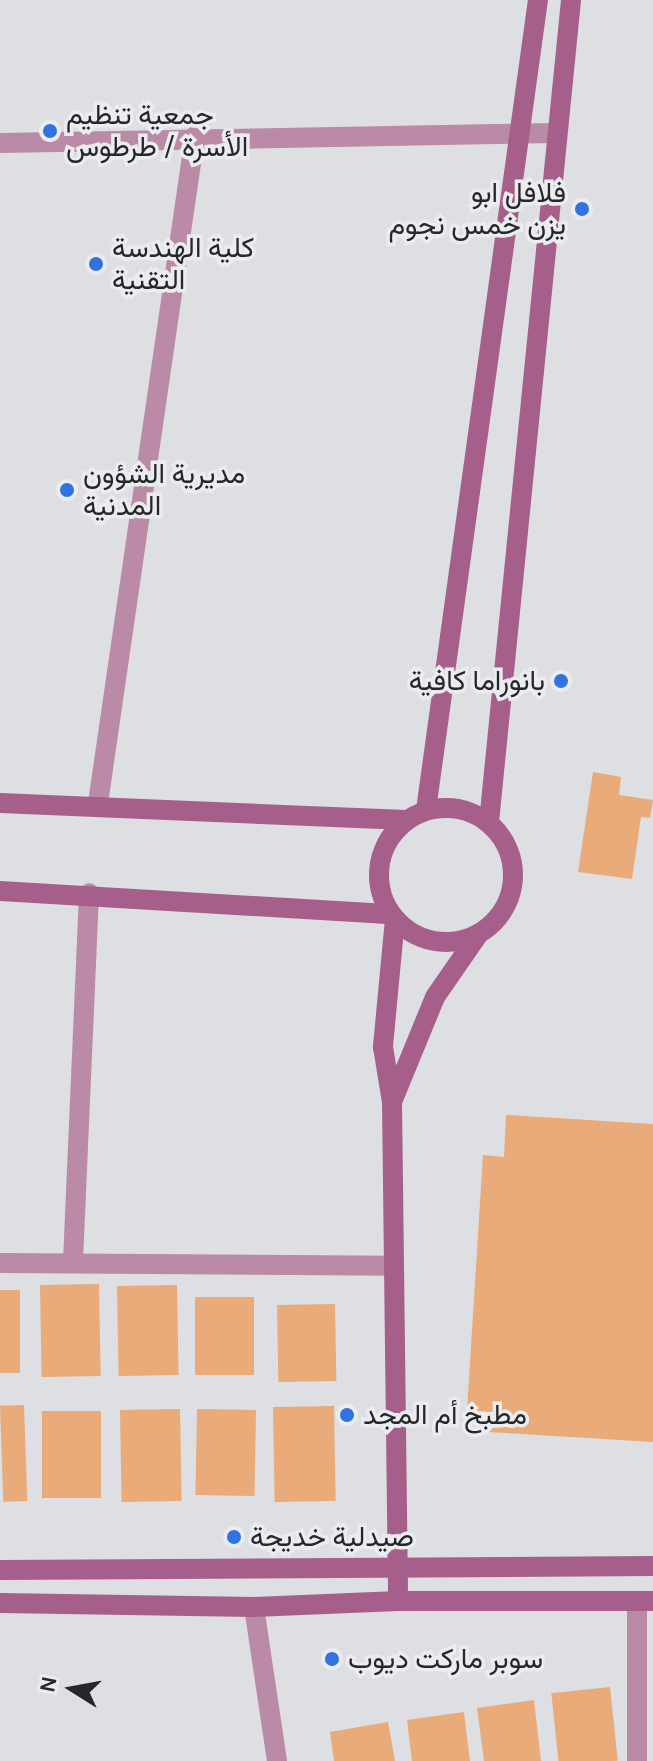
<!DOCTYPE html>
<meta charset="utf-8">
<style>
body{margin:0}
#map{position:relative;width:653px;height:1761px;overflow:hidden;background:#dddfe2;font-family:Karla,Vazirmatn,sans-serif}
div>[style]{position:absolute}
.building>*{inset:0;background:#e8ab79;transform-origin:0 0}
.street>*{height:20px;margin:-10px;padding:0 10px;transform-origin:10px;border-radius:10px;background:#bb8aa7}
.secondary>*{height:20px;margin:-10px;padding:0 10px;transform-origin:10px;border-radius:10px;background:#a65f8b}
.secondary>.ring{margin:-10px;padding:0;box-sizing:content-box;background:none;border:20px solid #a65f8b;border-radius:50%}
.dots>*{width:22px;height:22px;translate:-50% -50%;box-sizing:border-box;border:4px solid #eaecef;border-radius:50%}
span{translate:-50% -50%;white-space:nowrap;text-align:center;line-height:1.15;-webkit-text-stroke:7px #eaecef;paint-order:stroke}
.poi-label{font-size:28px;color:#262728}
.left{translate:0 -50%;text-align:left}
.right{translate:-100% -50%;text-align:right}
.north{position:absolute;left:32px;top:1649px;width:80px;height:80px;-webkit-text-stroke:6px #eaecef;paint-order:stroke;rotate:281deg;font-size:22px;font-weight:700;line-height:32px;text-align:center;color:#262728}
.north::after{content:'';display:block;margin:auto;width:28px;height:36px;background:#262728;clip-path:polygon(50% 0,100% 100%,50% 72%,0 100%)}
</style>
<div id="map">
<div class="building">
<div style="clip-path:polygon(593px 772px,621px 777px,619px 795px,653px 800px,650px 818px,641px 817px,632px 879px,578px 872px)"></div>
<div style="clip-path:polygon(506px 1115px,653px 1124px,653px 1442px,488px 1432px,490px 1412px,467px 1410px,483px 1155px,504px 1157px)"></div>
<div style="left:99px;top:1284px;width:92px;height:59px;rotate:89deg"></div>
<div style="left:177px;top:1285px;width:90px;height:60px;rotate:89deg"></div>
<div style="left:0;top:1290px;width:20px;height:83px"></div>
<div style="left:195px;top:1297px;width:59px;height:78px"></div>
<div style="left:335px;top:1304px;width:77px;height:58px;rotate:89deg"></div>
<div style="left:24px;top:1405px;width:96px;height:24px;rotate:88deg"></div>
<div style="left:334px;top:1406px;width:95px;height:61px;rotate:89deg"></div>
<div style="left:180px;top:1409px;width:92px;height:60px;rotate:89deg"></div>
<div style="left:197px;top:1409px;width:59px;height:86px;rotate:1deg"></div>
<div style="left:42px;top:1411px;width:59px;height:87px"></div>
<div style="left:610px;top:1687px;width:74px;height:59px;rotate:84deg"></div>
<div style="clip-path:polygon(534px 1700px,541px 1761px,484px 1761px,477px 1708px)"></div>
<div style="clip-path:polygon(464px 1712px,470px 1761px,412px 1761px,407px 1720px)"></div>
<div style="clip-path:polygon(388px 1722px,395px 1761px,334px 1761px,330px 1732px)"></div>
</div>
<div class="street">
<div style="left:0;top:143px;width:556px;rotate:-1.03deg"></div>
<div style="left:98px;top:803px;width:674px;rotate:-81.73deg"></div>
<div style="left:73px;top:1261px;width:368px;rotate:-87.5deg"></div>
<div style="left:0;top:1263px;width:394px;rotate:0.4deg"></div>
<div style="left:637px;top:1601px;width:160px;rotate:90deg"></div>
<div style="left:254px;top:1607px;width:156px;rotate:81.5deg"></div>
</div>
<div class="secondary">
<div style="left:0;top:803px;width:406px;rotate:2.4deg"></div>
<div class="ring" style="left:379px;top:808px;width:114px;height:114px"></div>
<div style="left:426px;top:810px;width:818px;rotate:-82.13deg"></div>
<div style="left:489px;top:822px;width:826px;rotate:-84.3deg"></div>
<div style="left:0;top:891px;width:392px;rotate:3.4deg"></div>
<div style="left:395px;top:919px;width:129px;rotate:95.4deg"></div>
<div style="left:383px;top:1047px;width:56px;rotate:80.7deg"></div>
<div style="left:392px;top:1102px;width:499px;rotate:89.3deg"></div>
<div style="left:392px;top:1102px;width:113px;rotate:-67.7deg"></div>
<div style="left:435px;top:997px;width:75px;rotate:-55.3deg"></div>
<div style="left:0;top:1570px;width:653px;rotate:-0.35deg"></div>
<div style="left:0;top:1603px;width:254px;rotate:0.9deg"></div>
<div style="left:254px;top:1607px;width:144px;rotate:-2.4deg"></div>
<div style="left:398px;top:1601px;width:255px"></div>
</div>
<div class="dots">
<div style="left:50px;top:131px;background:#3173e1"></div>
<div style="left:582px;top:209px;background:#3173e1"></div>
<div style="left:96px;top:264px;background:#3173e1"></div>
<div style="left:67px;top:490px;background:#3173e1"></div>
<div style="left:561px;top:681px;background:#3173e1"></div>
<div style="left:347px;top:1415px;background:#3173e1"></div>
<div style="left:234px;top:1537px;background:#3173e1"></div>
<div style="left:332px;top:1659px;background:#3173e1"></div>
</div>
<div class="poi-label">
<span class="left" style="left:66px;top:131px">جمعية تنظيم<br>الأسرة / طرطوس</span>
<span class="right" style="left:566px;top:209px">فلافل ابو<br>يزن خمس نجوم</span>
<span class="left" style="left:112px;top:264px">كلية الهندسة<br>التقنية</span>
<span class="left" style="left:83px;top:490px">مديرية الشؤون<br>المدنية</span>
<span class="right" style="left:545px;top:681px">بانوراما كافية</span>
<span class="left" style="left:363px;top:1415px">مطبخ أم المجد</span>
<span class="left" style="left:250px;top:1537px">صيدلية خديجة</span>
<span class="left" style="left:348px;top:1659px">سوبر ماركت ديوب</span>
</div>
<div class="north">N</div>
</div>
